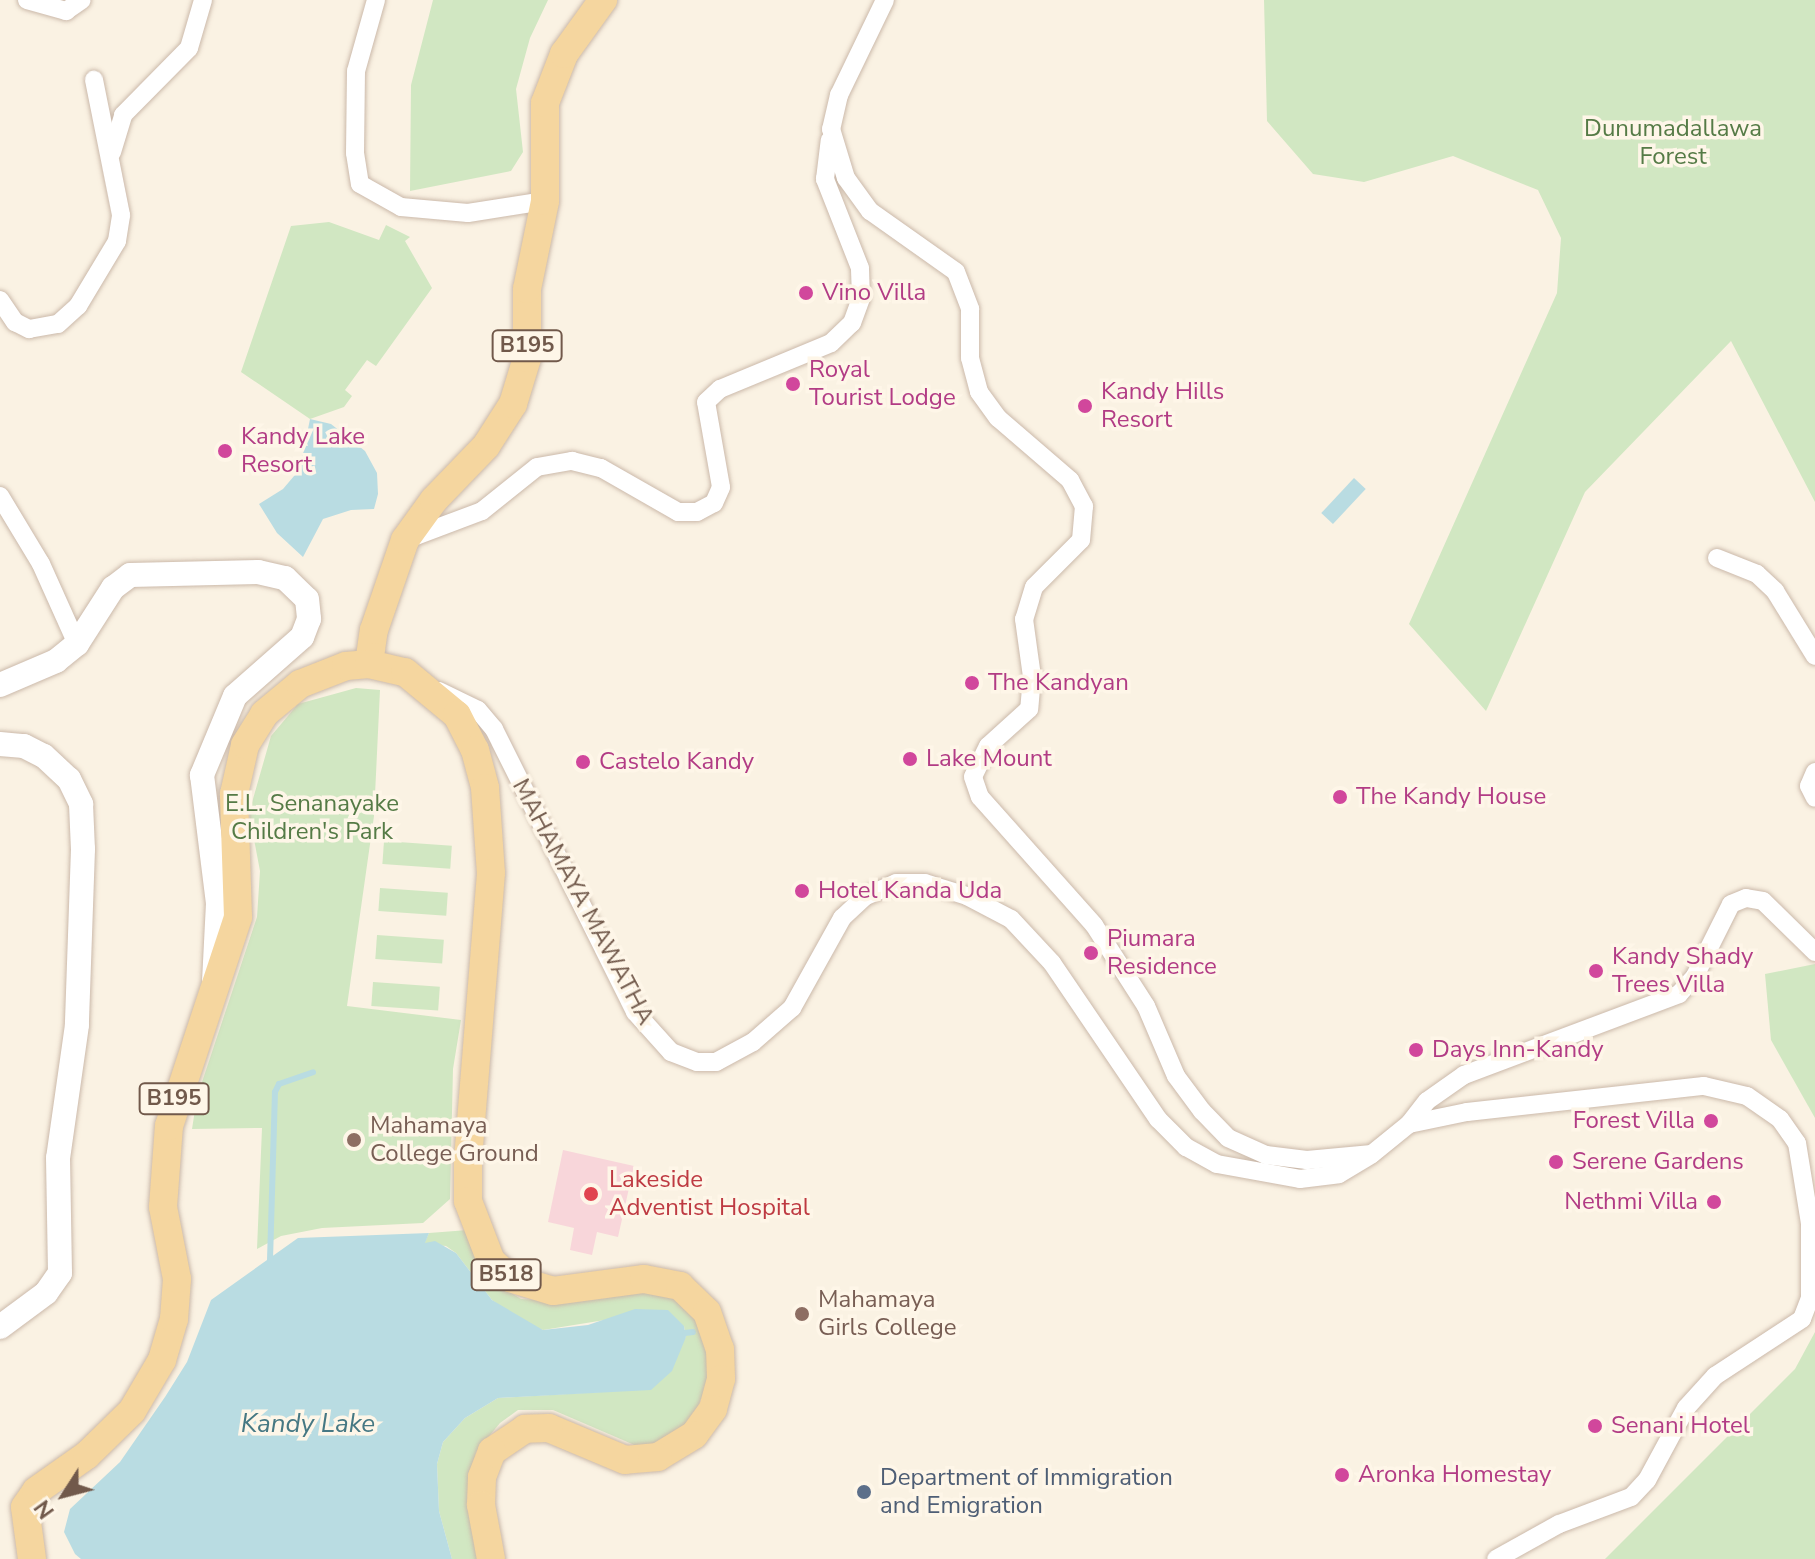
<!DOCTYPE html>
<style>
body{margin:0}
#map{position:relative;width:1815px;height:1559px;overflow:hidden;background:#faf2e3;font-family:"Nunito Sans",sans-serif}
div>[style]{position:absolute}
.medical>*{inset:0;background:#f8d6da}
.green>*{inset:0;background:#d1e7c2;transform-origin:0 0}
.water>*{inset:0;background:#b9dce2;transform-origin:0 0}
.stream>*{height:6px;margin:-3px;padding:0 3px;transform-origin:3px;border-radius:3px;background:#b9dce2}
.roads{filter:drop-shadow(0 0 2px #cbb9aa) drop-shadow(0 0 2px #cbb9aa)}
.minor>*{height:18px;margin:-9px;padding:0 9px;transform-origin:9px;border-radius:9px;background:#fff}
.secondary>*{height:24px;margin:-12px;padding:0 12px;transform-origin:12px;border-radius:12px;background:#fff}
.primary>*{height:28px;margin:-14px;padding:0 14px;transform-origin:14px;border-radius:14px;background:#f5d69f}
.dots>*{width:22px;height:22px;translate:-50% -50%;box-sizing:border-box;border:4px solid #fef6e8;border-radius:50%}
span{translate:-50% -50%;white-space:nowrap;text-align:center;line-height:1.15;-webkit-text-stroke:7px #fef6e8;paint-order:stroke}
.shield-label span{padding:2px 6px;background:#fef6e8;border:2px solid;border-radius:6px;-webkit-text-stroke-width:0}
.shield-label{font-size:22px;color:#71594b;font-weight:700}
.park-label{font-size:24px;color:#557b46}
.hotel-label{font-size:24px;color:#b23c85}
.left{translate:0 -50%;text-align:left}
.right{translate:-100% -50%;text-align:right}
.street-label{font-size:24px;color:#71594b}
.education-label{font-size:24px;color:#785e54}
.health-label{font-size:24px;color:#be3a42}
.service-label{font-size:24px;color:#4e5e75}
.water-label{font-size:26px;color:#467883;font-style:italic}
.north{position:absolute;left:24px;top:1455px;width:80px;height:80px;-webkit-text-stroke:6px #fef6e8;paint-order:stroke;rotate:234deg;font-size:22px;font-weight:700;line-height:32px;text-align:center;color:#71594b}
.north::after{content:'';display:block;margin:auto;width:28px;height:36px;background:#71594b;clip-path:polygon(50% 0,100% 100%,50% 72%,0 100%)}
</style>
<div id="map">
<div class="medical">
<div style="clip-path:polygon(563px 1150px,634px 1166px,618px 1237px,597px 1232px,592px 1255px,570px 1250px,574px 1228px,548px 1222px)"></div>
</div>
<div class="green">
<div style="clip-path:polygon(433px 0,548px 0,530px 38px,516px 89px,523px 152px,511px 171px,410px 191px,411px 85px)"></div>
<div style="clip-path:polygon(1264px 0,1815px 0,1815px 502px,1731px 341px,1585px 492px,1486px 711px,1409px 624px,1557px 293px,1561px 238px,1538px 190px,1453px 156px,1364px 182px,1313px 174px,1267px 121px)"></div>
<div style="clip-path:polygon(329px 222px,379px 240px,386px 225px,410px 237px,405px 241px,432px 288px,376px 366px,367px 360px,345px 390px,352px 396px,344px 407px,310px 419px,241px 372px,291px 226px)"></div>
<div style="clip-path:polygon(356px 688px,380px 690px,374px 816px,347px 1006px,461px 1020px,453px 1069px,450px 1199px,423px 1223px,322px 1228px,281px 1236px,257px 1249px,262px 1128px,192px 1129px,197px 1097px,257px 917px,260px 871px,249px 813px,271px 736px,298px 704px)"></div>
<div style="left:384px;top:841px;width:68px;height:23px;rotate:4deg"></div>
<div style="left:380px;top:888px;width:68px;height:23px;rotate:4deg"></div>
<div style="left:377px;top:935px;width:67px;height:24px;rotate:4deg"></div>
<div style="clip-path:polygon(1815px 964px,1815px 1118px,1771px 1040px,1765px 974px)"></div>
<div style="left:373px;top:982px;width:67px;height:24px;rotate:4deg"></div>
<div style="clip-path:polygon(468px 1230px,500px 1286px,521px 1299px,576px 1302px,644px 1289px,686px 1300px,706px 1330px,710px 1376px,689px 1429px,646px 1450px,553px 1410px,518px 1410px,500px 1423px,476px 1452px,467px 1496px,479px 1559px,452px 1559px,439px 1511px,437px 1464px,443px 1442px,465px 1418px,498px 1398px,651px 1389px,686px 1337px,684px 1326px,611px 1319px,543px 1330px,518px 1320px,492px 1300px,456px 1253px,446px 1246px,424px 1244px,429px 1233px)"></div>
<div style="clip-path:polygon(1815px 1332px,1815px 1559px,1605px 1559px,1795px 1369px)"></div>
</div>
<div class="water">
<div style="clip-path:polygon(310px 419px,331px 424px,365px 451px,377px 473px,378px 494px,374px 509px,351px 510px,323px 519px,303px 557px,277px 533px,259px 504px,283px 489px,300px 469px)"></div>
<div style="left:1354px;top:478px;width:16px;height:48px;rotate:43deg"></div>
<div style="clip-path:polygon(429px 1233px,425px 1243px,435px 1241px,456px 1253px,492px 1300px,543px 1330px,588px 1325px,635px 1309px,668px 1310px,684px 1326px,686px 1337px,672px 1371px,651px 1390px,498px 1398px,465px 1418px,443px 1442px,437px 1464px,439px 1511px,452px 1559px,81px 1559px,75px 1554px,64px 1532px,70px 1509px,120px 1462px,165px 1397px,187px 1362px,211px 1300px,298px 1238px)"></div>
</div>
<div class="stream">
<div style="left:270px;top:1260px;width:168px;rotate:-88.3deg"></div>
<div style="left:275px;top:1092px;width:9px;rotate:-63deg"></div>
<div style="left:279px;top:1084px;width:36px;rotate:-19deg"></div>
<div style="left:685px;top:1333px;width:8px;rotate:-7deg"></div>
</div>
<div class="roads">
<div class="minor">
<div style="left:27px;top:0;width:41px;rotate:15.8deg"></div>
<div style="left:66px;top:11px;width:19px;rotate:-35deg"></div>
<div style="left:376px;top:0;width:74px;rotate:105.7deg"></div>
<div style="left:356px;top:71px;width:82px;rotate:90.7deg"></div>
<div style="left:355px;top:153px;width:31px;rotate:81deg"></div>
<div style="left:360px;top:184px;width:47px;rotate:29.3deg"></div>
<div style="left:401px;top:207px;width:67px;rotate:5.1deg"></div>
<div style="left:468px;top:213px;width:78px;rotate:-8.9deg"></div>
<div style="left:885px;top:0;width:106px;rotate:115.8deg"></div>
<div style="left:839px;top:95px;width:35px;rotate:103deg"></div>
<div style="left:831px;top:129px;width:51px;rotate:73deg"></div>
<div style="left:846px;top:178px;width:41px;rotate:54deg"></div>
<div style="left:870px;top:211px;width:105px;rotate:35.3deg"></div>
<div style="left:956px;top:272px;width:40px;rotate:69deg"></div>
<div style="left:970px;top:309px;width:49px;rotate:90deg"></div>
<div style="left:970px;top:358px;width:35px;rotate:75deg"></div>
<div style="left:979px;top:392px;width:32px;rotate:54deg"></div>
<div style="left:998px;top:418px;width:95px;rotate:40.7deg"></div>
<div style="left:1070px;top:480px;width:30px;rotate:62deg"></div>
<div style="left:1084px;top:506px;width:34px;rotate:95deg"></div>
<div style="left:1081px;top:540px;width:66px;rotate:135deg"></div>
<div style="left:1034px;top:587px;width:34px;rotate:107deg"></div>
<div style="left:1024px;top:619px;width:59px;rotate:82.1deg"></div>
<div style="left:1032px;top:677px;width:32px;rotate:95deg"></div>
<div style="left:1029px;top:709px;width:55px;rotate:137.9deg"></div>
<div style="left:988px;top:746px;width:34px;rotate:116deg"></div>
<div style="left:973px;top:777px;width:21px;rotate:71deg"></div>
<div style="left:980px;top:797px;width:171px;rotate:48.3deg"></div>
<div style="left:1094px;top:925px;width:96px;rotate:57.3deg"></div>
<div style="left:1146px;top:1006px;width:76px;rotate:66.8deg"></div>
<div style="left:1176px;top:1076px;width:44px;rotate:53.4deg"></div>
<div style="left:1202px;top:1111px;width:37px;rotate:46deg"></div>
<div style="left:1228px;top:1138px;width:42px;rotate:24.1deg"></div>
<div style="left:1266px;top:1155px;width:41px;rotate:7deg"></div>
<div style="left:1307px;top:1160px;width:65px;rotate:-5.3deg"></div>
<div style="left:1372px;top:1154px;width:48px;rotate:-39deg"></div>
<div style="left:1409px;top:1124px;width:59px;rotate:-11.7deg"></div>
<div style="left:1467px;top:1112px;width:238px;rotate:-6.3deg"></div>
<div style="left:1704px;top:1086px;width:44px;rotate:13.1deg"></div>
<div style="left:1747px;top:1096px;width:40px;rotate:34.9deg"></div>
<div style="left:1780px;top:1119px;width:29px;rotate:55deg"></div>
<div style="left:1797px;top:1143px;width:81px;rotate:80.8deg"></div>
<div style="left:1810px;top:1223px;width:75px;rotate:90deg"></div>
<div style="left:1810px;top:1298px;width:22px;rotate:111deg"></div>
<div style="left:1802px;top:1319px;width:104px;rotate:146.8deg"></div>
<div style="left:1715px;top:1376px;width:43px;rotate:132.2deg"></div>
<div style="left:1686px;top:1408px;width:82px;rotate:118.4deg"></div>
<div style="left:1647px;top:1480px;width:23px;rotate:133deg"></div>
<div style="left:1631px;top:1497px;width:77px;rotate:159.4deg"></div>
<div style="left:1559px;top:1524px;width:72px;rotate:150.9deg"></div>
<div style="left:112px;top:152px;width:39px;rotate:-73deg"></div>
<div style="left:123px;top:115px;width:94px;rotate:-45.4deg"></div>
<div style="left:189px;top:48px;width:50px;rotate:-73.7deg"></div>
<div style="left:0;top:300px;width:27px;rotate:56deg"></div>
<div style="left:15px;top:322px;width:16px;rotate:27deg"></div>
<div style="left:29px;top:329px;width:29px;rotate:-10deg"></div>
<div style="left:58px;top:324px;width:27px;rotate:-42deg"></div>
<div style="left:78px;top:306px;width:76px;rotate:-59deg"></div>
<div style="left:117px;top:241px;width:26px;rotate:-81deg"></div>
<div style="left:121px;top:215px;width:138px;rotate:-101.3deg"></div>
<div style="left:0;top:496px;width:79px;rotate:58.9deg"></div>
<div style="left:41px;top:564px;width:88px;rotate:65.8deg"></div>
<div style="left:405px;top:540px;width:82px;rotate:-20.6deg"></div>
<div style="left:482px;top:511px;width:70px;rotate:-38.7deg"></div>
<div style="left:537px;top:467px;width:36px;rotate:-10deg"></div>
<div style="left:572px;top:461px;width:30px;rotate:14deg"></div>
<div style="left:601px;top:468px;width:89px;rotate:29.7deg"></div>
<div style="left:678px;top:512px;width:19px"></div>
<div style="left:697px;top:512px;width:19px;rotate:-28deg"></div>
<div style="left:714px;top:503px;width:17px;rotate:-66deg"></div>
<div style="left:721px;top:487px;width:86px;rotate:-100deg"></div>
<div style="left:706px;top:402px;width:19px;rotate:-43deg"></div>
<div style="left:720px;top:389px;width:120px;rotate:-22.5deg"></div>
<div style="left:831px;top:343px;width:29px;rotate:-44deg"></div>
<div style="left:852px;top:323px;width:27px;rotate:-70deg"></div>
<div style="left:861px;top:298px;width:30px;rotate:-92deg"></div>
<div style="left:860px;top:268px;width:96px;rotate:-111.5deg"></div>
<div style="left:825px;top:179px;width:39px;rotate:-83deg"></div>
<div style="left:1717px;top:558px;width:43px;rotate:21.8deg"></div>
<div style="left:1757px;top:574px;width:25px;rotate:43deg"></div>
<div style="left:1775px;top:591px;width:76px;rotate:58.4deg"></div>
<div style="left:439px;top:691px;width:43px;rotate:26deg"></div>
<div style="left:478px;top:710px;width:25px;rotate:50deg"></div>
<div style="left:494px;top:729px;width:316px;rotate:63.5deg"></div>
<div style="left:635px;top:1012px;width:54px;rotate:48deg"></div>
<div style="left:671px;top:1052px;width:28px;rotate:21deg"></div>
<div style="left:697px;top:1062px;width:19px"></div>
<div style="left:716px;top:1062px;width:42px;rotate:-28.4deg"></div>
<div style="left:753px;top:1042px;width:52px;rotate:-41.1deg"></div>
<div style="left:792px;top:1008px;width:103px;rotate:-60.9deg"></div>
<div style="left:842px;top:918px;width:33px;rotate:-43deg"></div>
<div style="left:866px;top:896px;width:33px;rotate:-23deg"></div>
<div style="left:896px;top:883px;width:29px"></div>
<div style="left:925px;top:883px;width:44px;rotate:17.2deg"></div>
<div style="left:967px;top:896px;width:50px;rotate:27.6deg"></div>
<div style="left:1011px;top:919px;width:60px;rotate:47deg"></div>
<div style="left:1052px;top:963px;width:189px;rotate:55.8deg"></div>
<div style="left:1158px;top:1119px;width:40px;rotate:45deg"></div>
<div style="left:1186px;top:1147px;width:35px;rotate:29deg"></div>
<div style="left:1217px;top:1164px;width:84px;rotate:10.2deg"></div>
<div style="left:1300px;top:1179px;width:39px;rotate:-7deg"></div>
<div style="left:1339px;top:1174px;width:37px;rotate:-31deg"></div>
<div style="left:1815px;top:772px;width:15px;rotate:113deg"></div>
<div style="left:1809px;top:786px;width:13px;rotate:63deg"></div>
<div style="left:1409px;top:1124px;width:29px;rotate:-52deg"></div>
<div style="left:1427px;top:1101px;width:45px;rotate:-35.1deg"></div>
<div style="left:1464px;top:1075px;width:230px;rotate:-20.6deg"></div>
<div style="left:1679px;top:994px;width:24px;rotate:-48deg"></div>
<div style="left:1695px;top:976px;width:80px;rotate:-63.4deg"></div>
<div style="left:1731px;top:904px;width:16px;rotate:-22deg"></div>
<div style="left:1746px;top:898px;width:17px;rotate:10deg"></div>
<div style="left:1763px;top:901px;width:73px;rotate:44.4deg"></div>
</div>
<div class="secondary">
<div style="left:0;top:685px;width:61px;rotate:-23.2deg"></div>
<div style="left:56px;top:661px;width:27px;rotate:-39deg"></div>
<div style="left:77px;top:644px;width:67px;rotate:-57.3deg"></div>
<div style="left:113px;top:588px;width:21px;rotate:-37deg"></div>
<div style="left:130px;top:575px;width:128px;rotate:-1.3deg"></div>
<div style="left:258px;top:572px;width:28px;rotate:13deg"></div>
<div style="left:285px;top:578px;width:30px;rotate:44deg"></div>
<div style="left:307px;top:599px;width:20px;rotate:84deg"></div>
<div style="left:309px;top:619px;width:19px;rotate:111deg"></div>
<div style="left:302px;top:637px;width:89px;rotate:138.6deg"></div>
<div style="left:235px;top:696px;width:86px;rotate:112.7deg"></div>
<div style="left:202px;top:775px;width:129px;rotate:82.9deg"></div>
<div style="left:218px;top:903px;width:78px;rotate:92.9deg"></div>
<div style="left:0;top:744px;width:24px;rotate:5deg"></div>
<div style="left:24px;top:746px;width:22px;rotate:27deg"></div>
<div style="left:44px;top:756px;width:34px;rotate:43deg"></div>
<div style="left:69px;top:779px;width:28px;rotate:64deg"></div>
<div style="left:81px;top:804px;width:45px;rotate:87.5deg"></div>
<div style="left:83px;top:849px;width:176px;rotate:92deg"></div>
<div style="left:77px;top:1025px;width:134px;rotate:98.1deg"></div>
<div style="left:58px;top:1158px;width:115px;rotate:89deg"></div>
<div style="left:60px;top:1273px;width:24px;rotate:125deg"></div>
<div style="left:46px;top:1293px;width:57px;rotate:143.5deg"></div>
</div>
<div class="primary">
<div style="left:369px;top:664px;width:34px;rotate:-82deg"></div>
<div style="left:374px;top:630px;width:95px;rotate:-71deg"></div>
<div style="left:405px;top:540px;width:49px;rotate:-54.1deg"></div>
<div style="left:434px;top:500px;width:75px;rotate:-46.1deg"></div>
<div style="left:486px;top:446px;width:50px;rotate:-57.3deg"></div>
<div style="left:513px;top:404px;width:48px;rotate:-73.1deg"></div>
<div style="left:527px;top:358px;width:69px;rotate:-90deg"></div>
<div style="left:527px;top:289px;width:90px;rotate:-78.4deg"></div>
<div style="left:545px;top:201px;width:98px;rotate:-90deg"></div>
<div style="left:545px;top:103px;width:53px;rotate:-68.8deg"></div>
<div style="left:564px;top:54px;width:67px;rotate:-54.2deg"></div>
<div style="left:32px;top:1559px;width:52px;rotate:-97.7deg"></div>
<div style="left:25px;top:1507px;width:19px;rotate:-55deg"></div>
<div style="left:36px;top:1491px;width:62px;rotate:-35.2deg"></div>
<div style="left:87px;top:1455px;width:63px;rotate:-44.4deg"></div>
<div style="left:132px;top:1411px;width:59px;rotate:-59.5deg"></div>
<div style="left:162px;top:1360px;width:43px;rotate:-73.7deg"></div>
<div style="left:174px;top:1319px;width:40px;rotate:-85.7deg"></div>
<div style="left:177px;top:1279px;width:73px;rotate:-101deg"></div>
<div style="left:163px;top:1207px;width:81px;rotate:-85.8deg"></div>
<div style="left:169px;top:1126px;width:220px;rotate:-71.7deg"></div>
<div style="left:238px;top:917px;width:123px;rotate:-91.9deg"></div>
<div style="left:234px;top:794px;width:50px;rotate:-77.3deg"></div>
<div style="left:245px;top:745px;width:36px;rotate:-58deg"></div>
<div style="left:264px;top:714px;width:47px;rotate:-39.8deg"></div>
<div style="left:300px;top:684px;width:49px;rotate:-21.4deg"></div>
<div style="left:346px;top:666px;width:23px;rotate:-5deg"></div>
<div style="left:369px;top:664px;width:37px;rotate:13deg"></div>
<div style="left:405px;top:672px;width:67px;rotate:39.6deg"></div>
<div style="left:457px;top:715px;width:39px;rotate:63deg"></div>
<div style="left:475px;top:750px;width:39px;rotate:75deg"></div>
<div style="left:485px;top:788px;width:85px;rotate:86deg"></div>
<div style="left:491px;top:873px;width:287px;rotate:94.6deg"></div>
<div style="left:468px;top:1159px;width:42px;rotate:90deg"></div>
<div style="left:468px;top:1201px;width:64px;rotate:69deg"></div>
<div style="left:491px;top:1261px;width:25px;rotate:42deg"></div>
<div style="left:510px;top:1278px;width:45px;rotate:16.8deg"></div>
<div style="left:553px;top:1291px;width:92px;rotate:-7.5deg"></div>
<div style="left:644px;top:1279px;width:37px;rotate:11deg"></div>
<div style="left:680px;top:1286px;width:37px;rotate:44deg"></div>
<div style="left:707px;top:1312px;width:39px;rotate:71deg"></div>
<div style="left:720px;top:1349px;width:30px;rotate:88deg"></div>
<div style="left:721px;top:1379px;width:31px;rotate:105deg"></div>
<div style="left:713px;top:1409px;width:32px;rotate:126deg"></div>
<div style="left:694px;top:1435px;width:42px;rotate:148.6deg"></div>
<div style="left:658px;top:1457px;width:33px;rotate:175deg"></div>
<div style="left:625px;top:1460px;width:82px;rotate:-157.2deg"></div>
<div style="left:549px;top:1428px;width:24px;rotate:178deg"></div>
<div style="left:525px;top:1429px;width:40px;rotate:146deg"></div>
<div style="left:492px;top:1451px;width:28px;rotate:111deg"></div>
<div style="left:482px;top:1477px;width:28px;rotate:92deg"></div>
<div style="left:481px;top:1505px;width:55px;rotate:79.5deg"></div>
</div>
</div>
<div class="dots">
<div style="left:806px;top:293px;background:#d1479c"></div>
<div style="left:793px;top:384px;background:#d1479c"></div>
<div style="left:1085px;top:406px;background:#d1479c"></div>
<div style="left:225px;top:451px;background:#d1479c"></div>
<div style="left:972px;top:683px;background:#d1479c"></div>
<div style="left:910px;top:759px;background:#d1479c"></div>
<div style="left:583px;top:762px;background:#d1479c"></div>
<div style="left:1340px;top:797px;background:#d1479c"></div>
<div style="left:802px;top:891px;background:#d1479c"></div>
<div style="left:1091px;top:953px;background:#d1479c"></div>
<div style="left:1596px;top:971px;background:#d1479c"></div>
<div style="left:1416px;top:1050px;background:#d1479c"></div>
<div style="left:1711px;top:1121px;background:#d1479c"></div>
<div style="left:354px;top:1140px;background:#8d6e63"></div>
<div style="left:1556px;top:1162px;background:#d1479c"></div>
<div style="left:591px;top:1194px;background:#e0444e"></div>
<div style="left:1714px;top:1202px;background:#d1479c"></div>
<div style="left:802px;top:1314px;background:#8d6e63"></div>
<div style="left:1595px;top:1426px;background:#d1479c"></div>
<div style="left:1342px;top:1475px;background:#d1479c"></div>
<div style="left:864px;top:1492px;background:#5c6f8a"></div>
</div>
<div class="shield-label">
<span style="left:527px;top:346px">B195</span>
<span style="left:174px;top:1099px">B195</span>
<span style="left:506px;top:1275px">B518</span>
</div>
<div class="park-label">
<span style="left:1673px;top:143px">Dunumadallawa<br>Forest</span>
<span style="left:312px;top:818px">E.L. Senanayake<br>Children's Park</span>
</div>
<div class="hotel-label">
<span class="left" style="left:822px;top:293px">Vino Villa</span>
<span class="left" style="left:809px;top:384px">Royal<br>Tourist Lodge</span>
<span class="left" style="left:1101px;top:406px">Kandy Hills<br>Resort</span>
<span class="left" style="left:241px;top:451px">Kandy Lake<br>Resort</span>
<span class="left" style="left:988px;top:683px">The Kandyan</span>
<span class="left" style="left:926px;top:759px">Lake Mount</span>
<span class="left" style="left:599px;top:762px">Castelo Kandy</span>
<span class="left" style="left:1356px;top:797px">The Kandy House</span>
<span class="left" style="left:818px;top:891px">Hotel Kanda Uda</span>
<span class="left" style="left:1107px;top:953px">Piumara<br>Residence</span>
<span class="left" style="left:1612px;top:971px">Kandy Shady<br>Trees Villa</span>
<span class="left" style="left:1432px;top:1050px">Days Inn-Kandy</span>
<span class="right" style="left:1695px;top:1121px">Forest Villa</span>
<span class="left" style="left:1572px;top:1162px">Serene Gardens</span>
<span class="right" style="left:1698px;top:1202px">Nethmi Villa</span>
<span class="left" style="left:1611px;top:1426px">Senani Hotel</span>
<span class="left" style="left:1358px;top:1475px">Aronka Homestay</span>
</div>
<div class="street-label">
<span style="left:583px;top:902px;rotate:62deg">MAHAMAYA MAWATHA</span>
</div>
<div class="education-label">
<span class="left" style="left:370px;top:1140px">Mahamaya<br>College Ground</span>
<span class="left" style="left:818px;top:1314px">Mahamaya<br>Girls College</span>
</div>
<div class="health-label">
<span class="left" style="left:609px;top:1194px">Lakeside<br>Adventist Hospital</span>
</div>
<div class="service-label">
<span class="left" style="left:880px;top:1492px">Department of Immigration<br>and Emigration</span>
</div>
<div class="water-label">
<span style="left:308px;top:1424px">Kandy Lake</span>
</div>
<div class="north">N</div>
</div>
